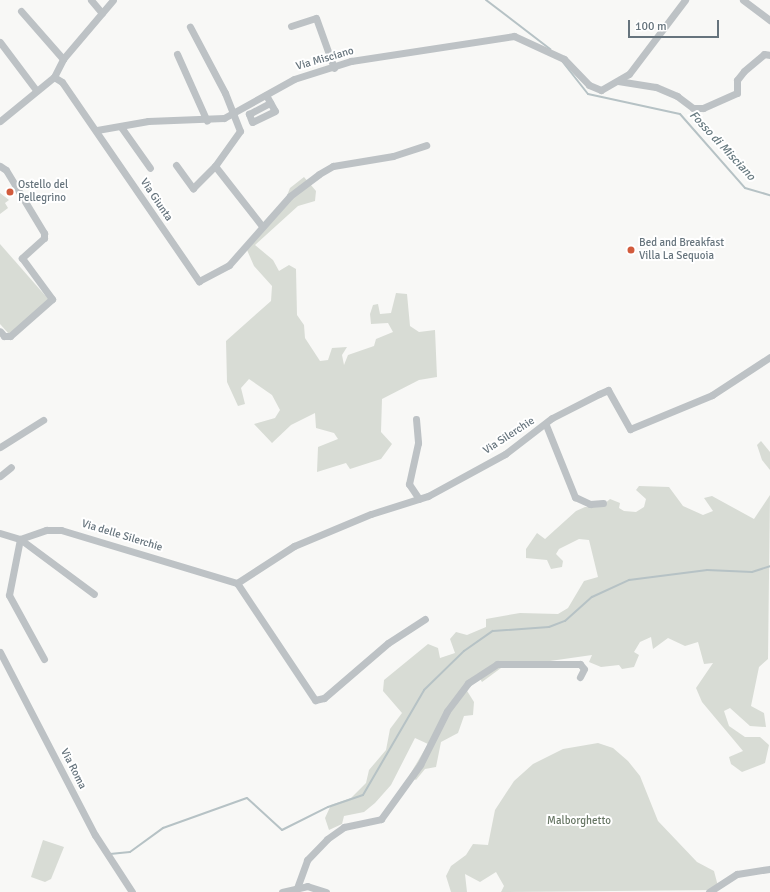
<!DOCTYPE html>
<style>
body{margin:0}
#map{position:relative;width:770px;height:892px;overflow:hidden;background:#f8f8f6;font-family:Signika,sans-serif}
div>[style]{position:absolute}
.green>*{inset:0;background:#d8dcd5}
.stream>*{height:2px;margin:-1px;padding:0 1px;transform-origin:1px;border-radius:1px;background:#b6c2c5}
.minor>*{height:7px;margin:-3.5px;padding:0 3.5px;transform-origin:3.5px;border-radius:3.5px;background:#bdc2c5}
.dots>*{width:11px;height:11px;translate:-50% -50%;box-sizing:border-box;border:2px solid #fff;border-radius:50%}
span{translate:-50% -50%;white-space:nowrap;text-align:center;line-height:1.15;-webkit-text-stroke:4px #fff;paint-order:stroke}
.street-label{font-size:11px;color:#66747d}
.poi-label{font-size:11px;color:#66747d}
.left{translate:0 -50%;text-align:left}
.park-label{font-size:11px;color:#677664}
.water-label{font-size:12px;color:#66797f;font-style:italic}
.scale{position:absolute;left:628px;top:20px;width:91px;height:18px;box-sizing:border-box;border:2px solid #66747d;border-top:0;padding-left:5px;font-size:12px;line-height:14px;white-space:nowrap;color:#66747d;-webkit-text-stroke:3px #fff;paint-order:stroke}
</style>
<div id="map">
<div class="green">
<div style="clip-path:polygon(304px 177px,316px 191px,315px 201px,298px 206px,255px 245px,273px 260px,279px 271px,289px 265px,296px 269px,297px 315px,304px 325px,305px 338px,320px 361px,328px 360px,332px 348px,347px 347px,342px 355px,344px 365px,348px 355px,374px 346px,376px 339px,393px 332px,388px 323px,371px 324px,370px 314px,373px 305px,378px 304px,380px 314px,391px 313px,396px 293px,407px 294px,410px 326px,419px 332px,435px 330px,437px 377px,419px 380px,382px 399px,381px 432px,392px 444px,381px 459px,350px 469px,346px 463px,317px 472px,318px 447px,338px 439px,334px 433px,316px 428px,315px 413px,291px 425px,272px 443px,254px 424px,275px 418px,280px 410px,272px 395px,249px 379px,241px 388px,245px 404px,238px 406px,227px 382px,226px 341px,271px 301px,272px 286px,254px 266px,247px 250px,281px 211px,290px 188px)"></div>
<div style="clip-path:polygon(0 193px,9px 200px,5px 203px,8px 208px,0 214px)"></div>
<div style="clip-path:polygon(0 244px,50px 301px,9px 334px,0 324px)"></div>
<div style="clip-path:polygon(761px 441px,770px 452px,770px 470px,762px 460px,757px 445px)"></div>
<div style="clip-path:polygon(639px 486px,669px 487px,683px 506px,703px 515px,713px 511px,704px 498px,712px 496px,754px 519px,770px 495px,768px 659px,759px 667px,751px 706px,764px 713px,766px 727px,750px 726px,730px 708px,724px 711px,729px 726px,745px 737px,760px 737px,769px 745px,765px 763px,742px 772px,731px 764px,729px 757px,743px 751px,702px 702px,696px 688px,713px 663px,704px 664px,698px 642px,685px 646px,668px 638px,653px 649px,651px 637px,640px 642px,634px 652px,639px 655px,634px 667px,622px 669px,619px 665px,601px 667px,589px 662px,592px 655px,501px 668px,482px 682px,477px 674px,464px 686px,474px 702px,473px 715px,464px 716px,458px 733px,441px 742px,436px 767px,425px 769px,416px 780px,409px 776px,428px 744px,415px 738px,391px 785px,375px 803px,364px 812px,344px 816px,342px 824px,329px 830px,325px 818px,331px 805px,351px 798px,366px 783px,369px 770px,386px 750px,390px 729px,402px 713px,383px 691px,384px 680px,428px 644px,438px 648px,440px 658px,455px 653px,450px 639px,456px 632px,467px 635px,486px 627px,486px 619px,520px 613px,558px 614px,568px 608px,584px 581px,598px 577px,589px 540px,579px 539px,559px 549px,556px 554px,563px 561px,562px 567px,551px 569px,547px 560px,526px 558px,526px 549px,537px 533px,545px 539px,576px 511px,585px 507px,602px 506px,610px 499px,620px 503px,619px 508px,624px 511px,636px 512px,644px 507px,646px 499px,636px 490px)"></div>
<div style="clip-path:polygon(598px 743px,613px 748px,628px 761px,640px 776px,658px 821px,697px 862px,714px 871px,719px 890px,501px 892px,504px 886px,496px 872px,480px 882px,465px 874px,467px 892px,451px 892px,446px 876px,451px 866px,466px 855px,473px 844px,488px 845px,495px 810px,514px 781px,533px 764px,563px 749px)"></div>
<div style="clip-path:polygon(43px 840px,64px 847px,51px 879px,45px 882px,31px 877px)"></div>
</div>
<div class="stream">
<div style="left:486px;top:0;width:81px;rotate:37.4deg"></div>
<div style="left:562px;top:61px;width:42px;rotate:51.8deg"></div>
<div style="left:588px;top:94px;width:94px;rotate:12.3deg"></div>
<div style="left:680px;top:114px;width:98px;rotate:48.7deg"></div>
<div style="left:745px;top:188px;width:26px;rotate:16deg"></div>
<div style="left:110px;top:854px;width:20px;rotate:-6deg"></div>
<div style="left:130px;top:852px;width:41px;rotate:-36deg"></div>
<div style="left:163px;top:828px;width:89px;rotate:-19.7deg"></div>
<div style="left:247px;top:798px;width:47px;rotate:42.4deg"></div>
<div style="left:282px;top:830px;width:51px;rotate:-26.6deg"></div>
<div style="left:328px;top:807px;width:37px;rotate:-19deg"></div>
<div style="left:363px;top:795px;width:121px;rotate:-59.8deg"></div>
<div style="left:424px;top:690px;width:56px;rotate:-44.3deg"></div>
<div style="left:464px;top:651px;width:35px;rotate:-35deg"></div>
<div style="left:493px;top:631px;width:56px;rotate:-4.1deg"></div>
<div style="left:549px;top:627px;width:17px;rotate:-21deg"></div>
<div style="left:565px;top:621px;width:36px;rotate:-42deg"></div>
<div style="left:592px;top:597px;width:41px;rotate:-24.7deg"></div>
<div style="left:629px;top:580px;width:79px;rotate:-7.3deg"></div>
<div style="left:707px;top:570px;width:45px;rotate:2.5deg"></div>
<div style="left:752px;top:572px;width:19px;rotate:-18deg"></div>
</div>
<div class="minor">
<div style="left:91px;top:0;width:17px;rotate:50deg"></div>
<div style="left:743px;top:0;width:34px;rotate:37deg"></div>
<div style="left:21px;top:11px;width:64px;rotate:48.8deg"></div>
<div style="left:291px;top:26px;width:26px;rotate:-18deg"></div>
<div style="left:316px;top:18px;width:53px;rotate:70.2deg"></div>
<div style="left:0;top:42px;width:60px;rotate:53.1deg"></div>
<div style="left:177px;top:54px;width:73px;rotate:65.9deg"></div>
<div style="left:54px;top:77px;width:9px;rotate:32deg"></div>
<div style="left:62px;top:82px;width:242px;rotate:55.5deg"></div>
<div style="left:199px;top:281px;width:34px;rotate:-28deg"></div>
<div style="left:229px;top:265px;width:92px;rotate:-48.5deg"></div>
<div style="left:290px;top:196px;width:36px;rotate:-37deg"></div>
<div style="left:319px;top:174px;width:16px;rotate:-30deg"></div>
<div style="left:333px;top:166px;width:61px;rotate:-9.5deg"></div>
<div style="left:393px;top:156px;width:35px;rotate:-18deg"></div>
<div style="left:618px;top:81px;width:38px;rotate:9deg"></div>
<div style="left:656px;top:87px;width:23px;rotate:23deg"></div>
<div style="left:677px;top:96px;width:20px;rotate:37deg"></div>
<div style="left:693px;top:108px;width:10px"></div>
<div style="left:703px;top:108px;width:37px;rotate:-24deg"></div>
<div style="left:737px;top:93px;width:13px;rotate:-90deg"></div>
<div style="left:737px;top:80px;width:11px;rotate:-52deg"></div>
<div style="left:744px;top:71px;width:26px;rotate:-40deg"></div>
<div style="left:764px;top:54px;width:6px;rotate:9deg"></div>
<div style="left:266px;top:95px;width:18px;rotate:61deg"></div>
<div style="left:275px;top:111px;width:25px;rotate:154deg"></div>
<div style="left:252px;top:122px;width:9px;rotate:-111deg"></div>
<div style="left:249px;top:114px;width:24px;rotate:-28deg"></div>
<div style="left:0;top:121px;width:70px;rotate:-39.2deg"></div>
<div style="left:54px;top:77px;width:20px;rotate:-63deg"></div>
<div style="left:63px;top:59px;width:77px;rotate:-49.7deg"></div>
<div style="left:121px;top:127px;width:50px;rotate:54.7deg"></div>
<div style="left:97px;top:130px;width:52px;rotate:-10deg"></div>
<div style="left:148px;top:121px;width:76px;rotate:-2.3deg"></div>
<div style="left:224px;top:118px;width:80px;rotate:-29.1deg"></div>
<div style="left:294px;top:79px;width:60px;rotate:-17.5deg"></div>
<div style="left:351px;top:61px;width:165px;rotate:-8.7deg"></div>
<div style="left:514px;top:36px;width:55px;rotate:24.7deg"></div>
<div style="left:564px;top:59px;width:36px;rotate:46deg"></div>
<div style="left:589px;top:85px;width:13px;rotate:23deg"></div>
<div style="left:601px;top:90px;width:32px;rotate:-30deg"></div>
<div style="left:629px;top:74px;width:93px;rotate:-52.9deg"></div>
<div style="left:176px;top:165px;width:29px;rotate:54deg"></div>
<div style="left:193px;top:188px;width:31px;rotate:-45deg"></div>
<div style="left:215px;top:166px;width:43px;rotate:-54.5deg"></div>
<div style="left:240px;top:131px;width:41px;rotate:-111.5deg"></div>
<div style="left:225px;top:93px;width:75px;rotate:-117.9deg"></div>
<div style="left:0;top:166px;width:7px;rotate:34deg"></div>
<div style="left:6px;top:170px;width:74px;rotate:58.9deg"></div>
<div style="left:44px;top:233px;width:5px;rotate:90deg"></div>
<div style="left:44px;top:238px;width:30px;rotate:138deg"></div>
<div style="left:22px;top:258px;width:51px;rotate:53.8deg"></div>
<div style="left:52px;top:299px;width:56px;rotate:138.6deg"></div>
<div style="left:10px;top:336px;width:6px;rotate:180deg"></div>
<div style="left:4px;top:336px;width:6px;rotate:-129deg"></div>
<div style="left:215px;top:166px;width:76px;rotate:51.9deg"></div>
<div style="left:416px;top:419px;width:24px;rotate:85deg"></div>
<div style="left:418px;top:443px;width:42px;rotate:102.4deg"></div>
<div style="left:409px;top:484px;width:18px;rotate:56deg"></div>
<div style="left:546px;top:425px;width:78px;rotate:68.1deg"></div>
<div style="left:575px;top:497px;width:17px;rotate:25deg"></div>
<div style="left:590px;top:504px;width:13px;rotate:-4deg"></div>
<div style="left:0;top:447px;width:51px;rotate:-32.1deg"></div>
<div style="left:0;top:476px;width:14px;rotate:-39deg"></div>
<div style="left:0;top:533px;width:21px;rotate:17deg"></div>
<div style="left:20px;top:539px;width:28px;rotate:-19deg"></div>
<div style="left:46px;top:530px;width:15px"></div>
<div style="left:61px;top:530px;width:184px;rotate:16.8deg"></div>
<div style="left:237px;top:583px;width:68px;rotate:-33deg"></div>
<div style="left:294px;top:546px;width:83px;rotate:-22.6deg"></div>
<div style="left:371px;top:514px;width:60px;rotate:-17.5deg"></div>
<div style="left:428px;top:496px;width:88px;rotate:-28.6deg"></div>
<div style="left:505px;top:454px;width:59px;rotate:-37.5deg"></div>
<div style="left:552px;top:418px;width:53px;rotate:-27.1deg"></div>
<div style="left:599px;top:394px;width:10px;rotate:-24deg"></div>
<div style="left:608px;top:390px;width:45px;rotate:60.6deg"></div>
<div style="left:630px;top:429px;width:89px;rotate:-22.5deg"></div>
<div style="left:712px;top:395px;width:69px;rotate:-33.2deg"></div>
<div style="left:237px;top:583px;width:141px;rotate:56.3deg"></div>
<div style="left:315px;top:700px;width:9px;rotate:-13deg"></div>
<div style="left:324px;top:698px;width:84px;rotate:-40.7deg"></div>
<div style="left:388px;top:643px;width:44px;rotate:-33deg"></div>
<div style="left:0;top:652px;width:206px;rotate:62.6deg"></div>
<div style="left:95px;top:835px;width:68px;rotate:57deg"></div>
<div style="left:44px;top:659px;width:73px;rotate:-118.7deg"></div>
<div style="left:9px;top:595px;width:57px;rotate:-78.9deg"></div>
<div style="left:20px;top:539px;width:92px;rotate:36.6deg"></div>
<div style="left:297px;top:888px;width:30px;rotate:-70deg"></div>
<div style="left:307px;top:860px;width:29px;rotate:-46deg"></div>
<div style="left:327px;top:839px;width:21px;rotate:-35deg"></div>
<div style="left:344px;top:827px;width:38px;rotate:-12deg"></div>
<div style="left:381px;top:819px;width:67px;rotate:-54.2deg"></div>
<div style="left:420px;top:765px;width:60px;rotate:-63.4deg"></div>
<div style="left:447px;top:711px;width:35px;rotate:-53deg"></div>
<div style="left:468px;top:683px;width:35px;rotate:-33deg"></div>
<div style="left:497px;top:664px;width:83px"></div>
<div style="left:580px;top:664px;width:6px;rotate:51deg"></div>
<div style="left:584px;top:669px;width:9px;rotate:117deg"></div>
<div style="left:282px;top:892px;width:26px;rotate:-13deg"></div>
<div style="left:307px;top:886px;width:20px;rotate:18deg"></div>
<div style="left:709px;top:892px;width:33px;rotate:-33deg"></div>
<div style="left:737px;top:874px;width:33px;rotate:-9deg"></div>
</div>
<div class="dots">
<div style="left:10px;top:192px;background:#d25b3c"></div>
<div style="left:631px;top:250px;background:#d25b3c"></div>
</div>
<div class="street-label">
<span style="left:325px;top:59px;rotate:-16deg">Via Misciano</span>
<span style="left:156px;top:200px;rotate:56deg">Via Giunta</span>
<span style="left:509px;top:436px;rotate:-33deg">Via Silerchie</span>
<span style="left:122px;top:536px;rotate:17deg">Via delle Silerchie</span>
<span style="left:73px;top:769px;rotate:63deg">Via Roma</span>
</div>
<div class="poi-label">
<span class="left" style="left:18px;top:192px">Ostello del<br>Pellegrino</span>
<span class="left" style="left:639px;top:250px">Bed and Breakfast<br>Villa La Sequoia</span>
</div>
<div class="park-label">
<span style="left:579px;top:821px">Malborghetto</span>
</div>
<div class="water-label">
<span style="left:722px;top:146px;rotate:47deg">Fosso di Misciano</span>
</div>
<div class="scale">100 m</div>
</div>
